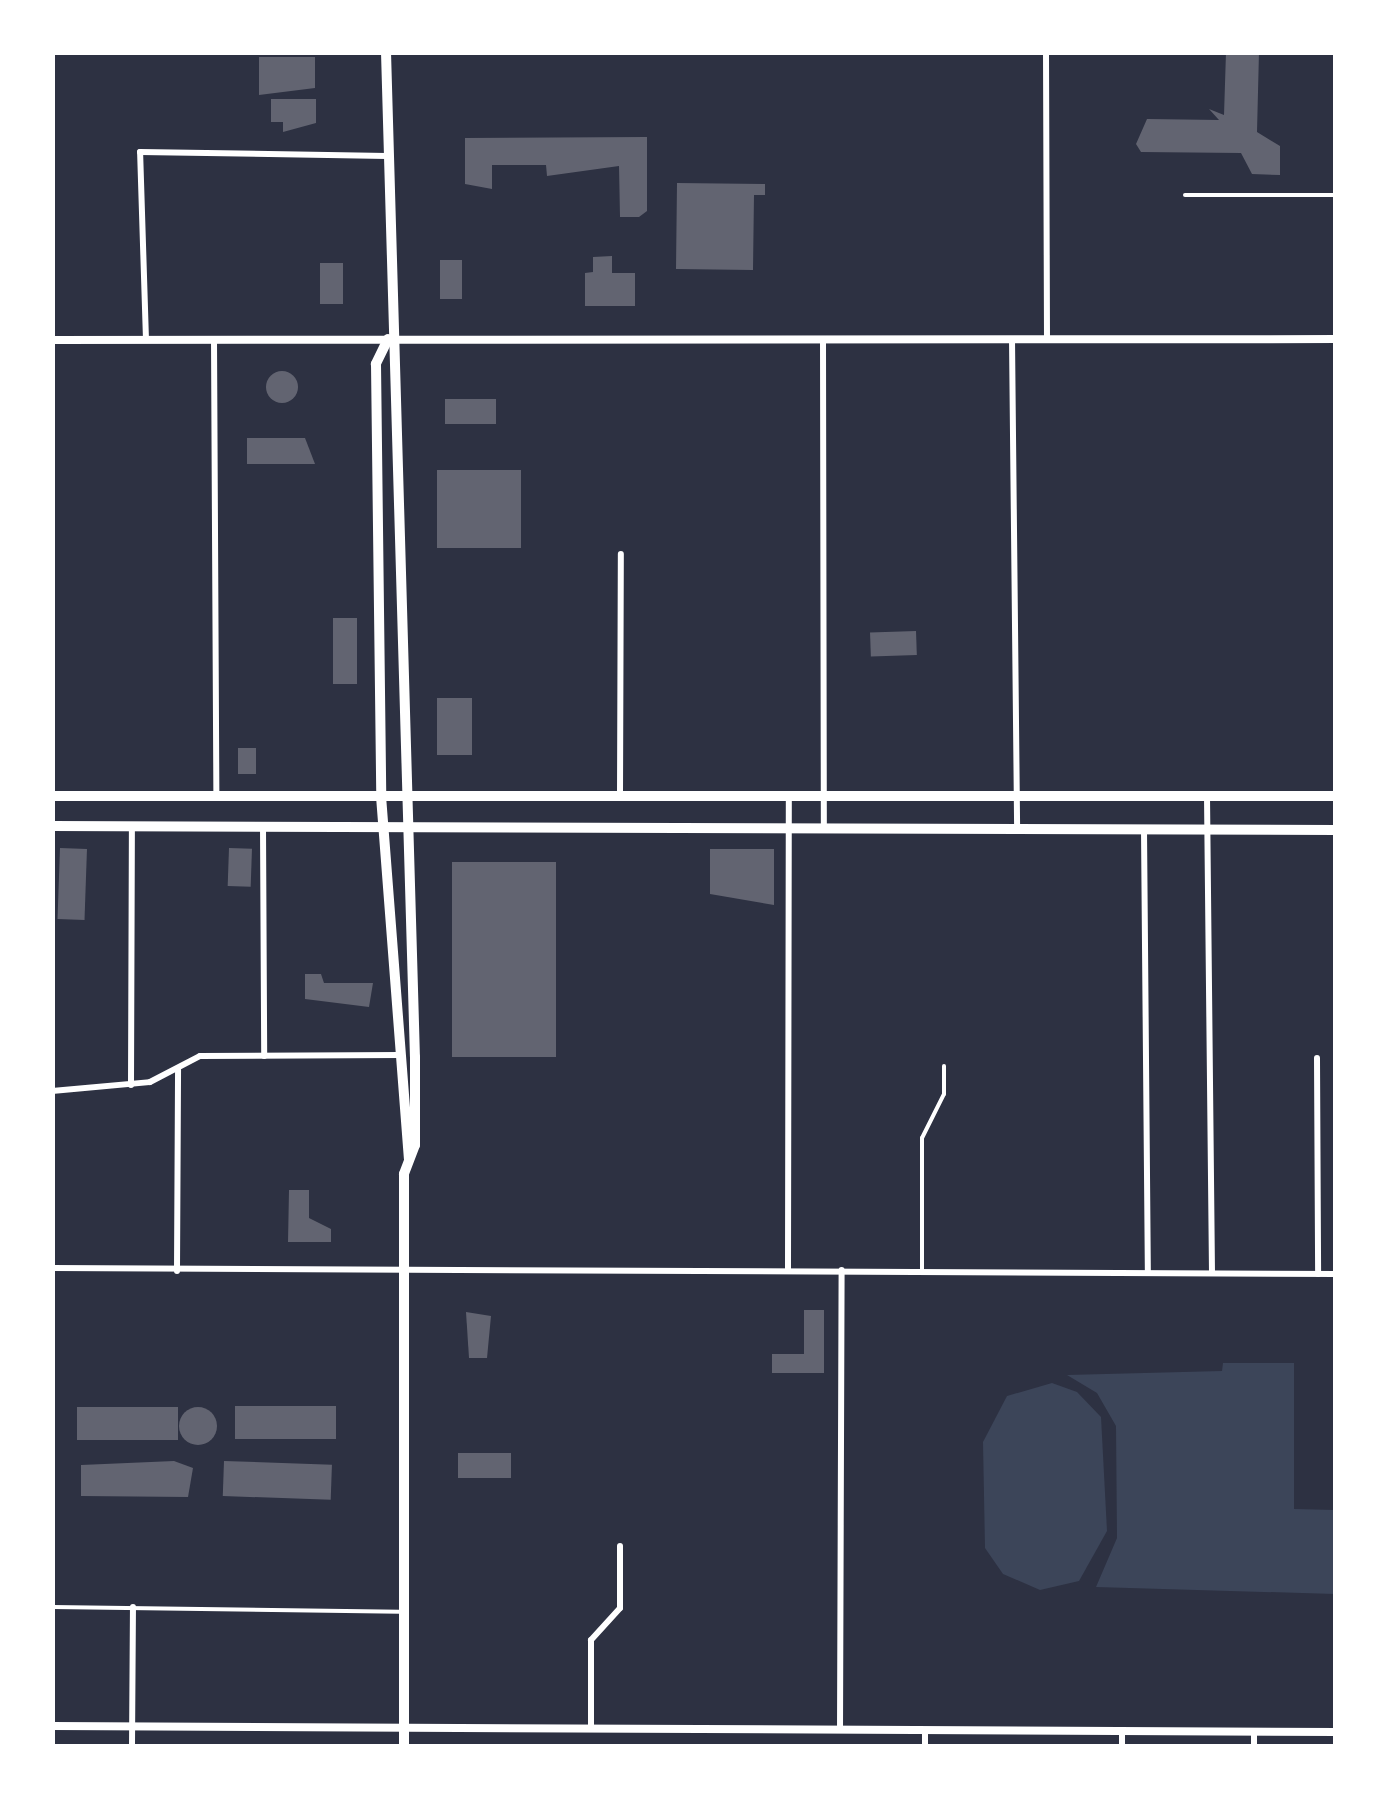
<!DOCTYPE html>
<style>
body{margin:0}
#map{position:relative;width:1388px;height:1799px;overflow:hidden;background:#2d3142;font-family:Montserrat,sans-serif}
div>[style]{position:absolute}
.green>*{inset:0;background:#3c4559}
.building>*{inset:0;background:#626471;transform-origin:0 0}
.round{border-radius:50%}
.service>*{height:4px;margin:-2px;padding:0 2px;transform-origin:2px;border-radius:2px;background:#fff}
.minor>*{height:6px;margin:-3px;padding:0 3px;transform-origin:3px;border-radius:3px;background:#fff}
.tertiary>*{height:8px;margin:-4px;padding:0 4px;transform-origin:4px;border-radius:4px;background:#fff}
.primary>*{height:10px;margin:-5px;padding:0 5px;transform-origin:5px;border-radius:5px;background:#fff}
span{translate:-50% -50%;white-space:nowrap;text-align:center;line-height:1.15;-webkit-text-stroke:9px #fff;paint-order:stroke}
.frame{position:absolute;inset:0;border:55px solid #fff;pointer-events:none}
</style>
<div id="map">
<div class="green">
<div style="clip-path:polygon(1223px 1363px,1294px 1363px,1294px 1509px,1335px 1510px,1335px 1594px,1096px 1587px,1117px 1538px,1116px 1426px,1097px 1393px,1067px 1375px,1222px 1371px)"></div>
<div style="clip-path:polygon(1052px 1383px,1077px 1392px,1101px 1417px,1107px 1531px,1079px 1581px,1040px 1590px,1003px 1574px,985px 1548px,983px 1442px,1007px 1396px)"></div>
</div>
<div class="building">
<div style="clip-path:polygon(1226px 52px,1259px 52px,1257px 132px,1280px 146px,1280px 175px,1252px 174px,1241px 153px,1141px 152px,1136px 144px,1147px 119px,1219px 120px,1209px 109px,1224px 115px)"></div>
<div style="clip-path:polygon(259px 57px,315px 57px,315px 88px,259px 95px)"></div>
<div style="clip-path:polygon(271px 99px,316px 99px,316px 123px,283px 132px,283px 122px,271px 122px)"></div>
<div style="clip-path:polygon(647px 137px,647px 211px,639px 217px,620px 217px,619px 166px,547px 176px,546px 165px,492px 165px,492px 189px,465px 184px,465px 138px)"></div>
<div style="clip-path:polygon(677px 183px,765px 184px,765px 195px,754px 195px,753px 270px,676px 269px)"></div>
<div style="clip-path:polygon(612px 256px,612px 273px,635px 273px,635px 306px,585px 306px,585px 273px,593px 272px,593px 257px)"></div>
<div style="left:440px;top:260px;width:22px;height:39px"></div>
<div style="left:320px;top:263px;width:23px;height:41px"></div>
<div class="round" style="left:266px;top:371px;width:32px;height:32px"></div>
<div style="left:445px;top:399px;width:51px;height:25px"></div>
<div style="clip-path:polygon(247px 438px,305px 438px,315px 464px,247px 464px)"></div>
<div style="left:437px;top:470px;width:84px;height:78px"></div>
<div style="left:333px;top:618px;width:24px;height:66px"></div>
<div style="left:916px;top:631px;width:24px;height:46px;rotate:88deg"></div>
<div style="left:437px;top:698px;width:35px;height:57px"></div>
<div style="left:238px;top:748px;width:18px;height:26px"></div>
<div style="left:60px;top:848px;width:27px;height:71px;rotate:2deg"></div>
<div style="left:229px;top:848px;width:23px;height:38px;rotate:2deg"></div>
<div style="clip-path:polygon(710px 849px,774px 849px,774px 905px,710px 894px)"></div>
<div style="left:452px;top:862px;width:104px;height:195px"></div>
<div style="clip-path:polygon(305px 974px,321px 974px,324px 983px,373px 983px,369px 1007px,305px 999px)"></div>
<div style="clip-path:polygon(289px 1190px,309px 1190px,309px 1218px,331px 1229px,331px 1242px,288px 1242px)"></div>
<div style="clip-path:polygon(804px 1310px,824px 1310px,824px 1373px,772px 1373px,772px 1354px,804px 1354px)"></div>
<div style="clip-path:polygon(466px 1312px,491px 1316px,487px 1358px,469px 1358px)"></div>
<div style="left:235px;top:1406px;width:101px;height:33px"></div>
<div style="left:77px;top:1407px;width:101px;height:33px"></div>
<div class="round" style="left:179px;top:1407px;width:38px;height:38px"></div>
<div style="left:458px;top:1453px;width:53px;height:25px"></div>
<div style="clip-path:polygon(174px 1461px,193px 1468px,188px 1497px,81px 1496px,81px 1465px)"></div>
<div style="left:224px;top:1461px;width:108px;height:35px;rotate:2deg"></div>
</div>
<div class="service">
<div style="left:1185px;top:195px;width:151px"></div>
<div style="left:922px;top:1271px;width:133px;rotate:-90deg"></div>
<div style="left:922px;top:1138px;width:49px;rotate:-63.4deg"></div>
<div style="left:944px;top:1094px;width:28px;rotate:-90deg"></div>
<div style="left:53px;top:1607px;width:347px;rotate:0.8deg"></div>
</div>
<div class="minor">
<div style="left:1046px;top:52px;width:287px;rotate:89.8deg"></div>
<div style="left:823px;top:339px;width:489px;rotate:89.9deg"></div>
<div style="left:1012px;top:339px;width:489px;rotate:89.4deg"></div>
<div style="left:146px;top:340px;width:188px;rotate:-91.8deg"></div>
<div style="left:140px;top:152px;width:247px;rotate:0.9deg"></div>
<div style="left:214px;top:340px;width:456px;rotate:89.7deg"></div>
<div style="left:620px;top:795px;width:241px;rotate:-89.8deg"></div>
<div style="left:1207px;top:796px;width:475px;rotate:89.4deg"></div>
<div style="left:263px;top:827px;width:229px;rotate:89.7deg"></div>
<div style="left:1144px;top:830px;width:441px;rotate:89.5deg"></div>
<div style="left:1317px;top:1058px;width:216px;rotate:89.7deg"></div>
<div style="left:131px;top:1085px;width:258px;rotate:-89.8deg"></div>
<div style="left:52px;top:1091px;width:98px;rotate:-5.2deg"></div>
<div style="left:150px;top:1082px;width:56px;rotate:-27.5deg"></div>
<div style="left:200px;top:1056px;width:201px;rotate:-0.3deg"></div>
<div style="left:52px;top:1268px;width:1284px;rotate:0.27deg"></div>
<div style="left:788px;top:1269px;width:473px;rotate:-89.9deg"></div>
<div style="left:177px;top:1271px;width:201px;rotate:-89.7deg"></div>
<div style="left:591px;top:1729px;width:89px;rotate:-90deg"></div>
<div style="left:591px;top:1640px;width:43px;rotate:-47.8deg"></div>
<div style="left:620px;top:1608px;width:62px;rotate:-90deg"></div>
<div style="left:840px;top:1730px;width:460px;rotate:-89.8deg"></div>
<div style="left:925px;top:1730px;width:16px;rotate:90deg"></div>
<div style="left:1122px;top:1732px;width:14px;rotate:90deg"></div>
<div style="left:1254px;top:1732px;width:14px;rotate:90deg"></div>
<div style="left:132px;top:1746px;width:139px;rotate:-89.6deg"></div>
</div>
<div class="tertiary">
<div style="left:52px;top:340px;width:1284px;rotate:-0.04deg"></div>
<div style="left:52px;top:1726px;width:1284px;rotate:0.27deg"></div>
</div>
<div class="primary">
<div style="left:386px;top:52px;width:1005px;rotate:88.35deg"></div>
<div style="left:415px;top:1057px;width:88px;rotate:90deg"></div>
<div style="left:415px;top:1145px;width:31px;rotate:111deg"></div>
<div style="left:404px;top:1174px;width:572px;rotate:90deg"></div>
<div style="left:388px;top:339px;width:28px;rotate:116deg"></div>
<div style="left:376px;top:364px;width:432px;rotate:89.3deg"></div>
<div style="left:381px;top:796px;width:364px;rotate:85.6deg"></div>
<div style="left:52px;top:796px;width:1284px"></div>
<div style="left:52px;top:826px;width:1284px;rotate:0.18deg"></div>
</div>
<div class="frame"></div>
</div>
